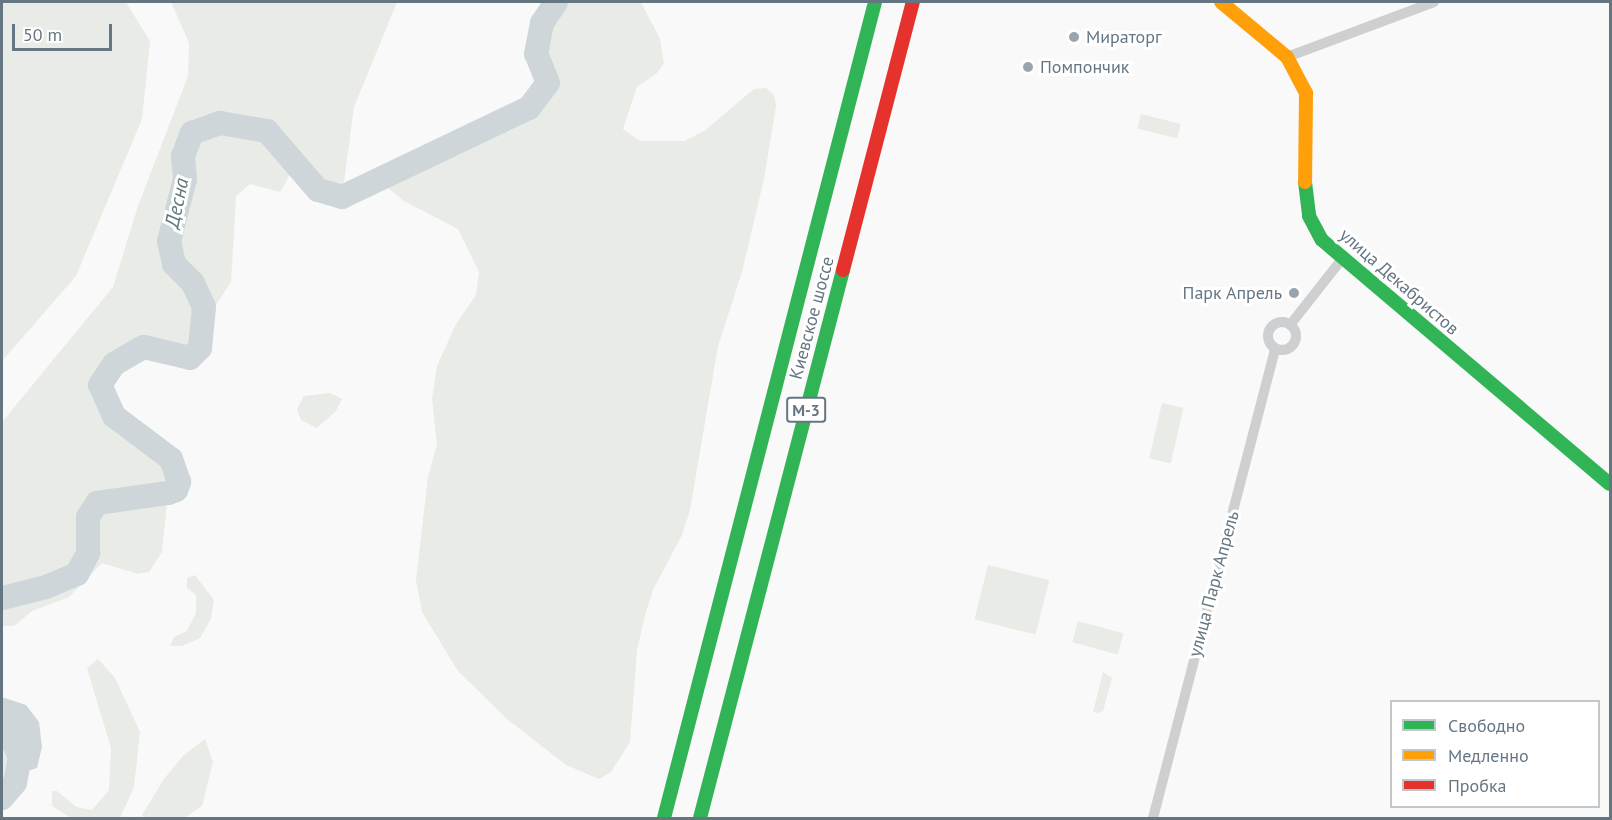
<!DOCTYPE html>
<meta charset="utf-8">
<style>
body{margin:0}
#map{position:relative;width:1612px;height:820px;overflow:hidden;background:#f9f9f9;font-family:"PT Sans",sans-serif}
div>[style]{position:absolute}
.green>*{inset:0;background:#e8ebe6;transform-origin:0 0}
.water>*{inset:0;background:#ced6d9}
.river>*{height:24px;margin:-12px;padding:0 12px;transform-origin:12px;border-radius:12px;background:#ced6d9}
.street>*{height:10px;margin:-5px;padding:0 5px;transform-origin:5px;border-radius:5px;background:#cecfd0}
.street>.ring{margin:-5px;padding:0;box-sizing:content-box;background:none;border:10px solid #cecfd0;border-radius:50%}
.fast>*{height:14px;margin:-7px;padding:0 7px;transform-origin:7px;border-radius:7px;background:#30b455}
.slow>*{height:14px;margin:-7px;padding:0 7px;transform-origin:7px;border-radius:7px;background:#ff9f0a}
.jam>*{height:14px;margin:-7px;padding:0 7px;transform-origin:7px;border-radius:7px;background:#e5322d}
.dots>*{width:16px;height:16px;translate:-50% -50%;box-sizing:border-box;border:3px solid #fff;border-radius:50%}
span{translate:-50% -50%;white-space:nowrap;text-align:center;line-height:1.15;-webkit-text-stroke:6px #fff;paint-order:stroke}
.shield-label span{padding:2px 4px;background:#fff;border:2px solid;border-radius:4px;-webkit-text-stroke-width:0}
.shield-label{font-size:16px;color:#657683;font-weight:700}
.poi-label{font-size:18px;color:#657683}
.left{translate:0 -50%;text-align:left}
.right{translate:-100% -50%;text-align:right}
.street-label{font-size:18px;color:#657683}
.water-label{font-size:20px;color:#60757c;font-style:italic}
.frame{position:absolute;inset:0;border:3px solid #657683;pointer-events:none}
.legend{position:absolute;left:1390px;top:700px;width:210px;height:108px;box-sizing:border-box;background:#fff;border:2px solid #c1c8cd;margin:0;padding:8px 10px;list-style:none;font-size:18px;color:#657683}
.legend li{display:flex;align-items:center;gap:12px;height:30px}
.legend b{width:30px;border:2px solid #c1c8cd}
.scale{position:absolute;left:12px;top:24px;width:100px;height:27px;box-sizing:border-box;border:3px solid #657683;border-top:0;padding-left:8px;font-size:18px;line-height:21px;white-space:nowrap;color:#657683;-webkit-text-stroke:4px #fff;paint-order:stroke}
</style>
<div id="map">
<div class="green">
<div style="clip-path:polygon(2px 2px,126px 2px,150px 41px,142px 119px,76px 276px,2px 361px)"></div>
<div style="clip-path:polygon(171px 2px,397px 2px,354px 107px,342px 197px,318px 190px,295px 166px,280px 192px,250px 184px,236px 196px,231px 282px,204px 323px,196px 354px,190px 358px,144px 347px,114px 364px,103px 378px,104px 400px,114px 416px,171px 459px,178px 474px,176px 490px,168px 493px,162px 552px,149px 572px,138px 574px,102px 563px,69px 597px,32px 611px,14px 626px,2px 626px,2px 422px,113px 287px,138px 206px,188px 76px,189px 43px)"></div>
<div style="clip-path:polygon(556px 2px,641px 2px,660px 39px,664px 63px,657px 73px,637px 87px,623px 129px,640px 141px,684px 141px,704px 131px,754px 89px,766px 88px,774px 95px,776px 106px,764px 179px,742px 272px,718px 346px,690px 510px,682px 535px,653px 590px,645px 615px,637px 650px,630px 742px,611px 772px,599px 779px,566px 765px,507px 719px,458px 671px,422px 612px,416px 580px,428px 477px,437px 444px,432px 399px,437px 366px,456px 324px,476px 295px,479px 272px,458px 229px,404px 201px,376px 178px,529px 108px,548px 83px,536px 54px,542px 23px)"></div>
<div style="left:1141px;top:114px;width:41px;height:15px;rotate:14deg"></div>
<div style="clip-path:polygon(330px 393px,342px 399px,336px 411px,317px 428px,301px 420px,297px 409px,304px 396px)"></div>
<div style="left:1162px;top:403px;width:22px;height:57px;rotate:13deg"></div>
<div style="left:988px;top:565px;width:63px;height:56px;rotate:14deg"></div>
<div style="clip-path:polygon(195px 575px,214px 600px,211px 619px,200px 638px,182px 646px,170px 646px,174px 637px,187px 631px,196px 613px,196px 595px,187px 588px,187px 578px)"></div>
<div style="left:1078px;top:621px;width:47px;height:22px;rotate:15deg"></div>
<div style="clip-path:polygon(98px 659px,115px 678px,140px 732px,134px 787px,120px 818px,71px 818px,52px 806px,52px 791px,57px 791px,76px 807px,92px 810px,109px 790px,111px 748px,87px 668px)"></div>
<div style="clip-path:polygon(1103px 672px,1112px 678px,1103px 711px,1098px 713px,1093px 712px)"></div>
<div style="clip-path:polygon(2px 718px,20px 757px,15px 783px,2px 798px)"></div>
<div style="clip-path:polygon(205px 739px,213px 762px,202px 806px,184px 818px,144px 818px,142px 815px,164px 779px,183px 756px)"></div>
</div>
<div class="water">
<div style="clip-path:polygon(2px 697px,26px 705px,39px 722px,42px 747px,37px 768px,18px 774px,20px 757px,2px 719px)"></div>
</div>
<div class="river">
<div style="left:2px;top:598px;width:45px;rotate:-14deg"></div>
<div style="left:46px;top:587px;width:34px;rotate:-23deg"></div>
<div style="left:77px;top:574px;width:24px;rotate:-62deg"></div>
<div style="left:88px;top:553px;width:36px;rotate:-90deg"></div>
<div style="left:88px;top:517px;width:17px;rotate:-57deg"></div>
<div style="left:97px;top:503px;width:72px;rotate:-8deg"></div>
<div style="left:168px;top:493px;width:9px;rotate:-21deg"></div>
<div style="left:176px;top:490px;width:9px;rotate:-69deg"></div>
<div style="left:179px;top:482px;width:24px;rotate:-109deg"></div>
<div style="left:171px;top:459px;width:71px;rotate:-143deg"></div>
<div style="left:114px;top:416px;width:34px;rotate:-114deg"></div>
<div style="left:100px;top:385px;width:25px;rotate:-56deg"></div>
<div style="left:114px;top:364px;width:34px;rotate:-30deg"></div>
<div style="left:144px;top:347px;width:47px;rotate:13.4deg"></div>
<div style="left:190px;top:358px;width:14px;rotate:-45deg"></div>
<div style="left:200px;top:348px;width:41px;rotate:-84.4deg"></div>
<div style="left:204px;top:307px;width:26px;rotate:-115deg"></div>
<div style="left:193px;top:283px;width:27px;rotate:-135deg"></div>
<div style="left:174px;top:264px;width:24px;rotate:-102deg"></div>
<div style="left:169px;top:241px;width:64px;rotate:-75.5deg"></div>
<div style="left:185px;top:179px;width:23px;rotate:-95deg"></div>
<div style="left:183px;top:156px;width:25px;rotate:-69deg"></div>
<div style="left:192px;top:133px;width:30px;rotate:-20deg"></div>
<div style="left:220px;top:123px;width:48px;rotate:9.7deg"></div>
<div style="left:267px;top:131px;width:78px;rotate:49.2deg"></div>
<div style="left:318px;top:190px;width:25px;rotate:16deg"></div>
<div style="left:342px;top:197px;width:207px;rotate:-25.5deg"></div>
<div style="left:529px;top:108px;width:31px;rotate:-53deg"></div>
<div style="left:548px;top:83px;width:31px;rotate:-112deg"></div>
<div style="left:536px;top:54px;width:32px;rotate:-79deg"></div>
<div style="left:542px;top:23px;width:25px;rotate:-56deg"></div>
<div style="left:2px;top:718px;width:43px;rotate:65.2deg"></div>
<div style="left:20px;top:757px;width:26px;rotate:101deg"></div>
<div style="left:15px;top:783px;width:20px;rotate:131deg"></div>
</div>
<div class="street">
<div style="left:1287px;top:57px;width:157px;rotate:-20.5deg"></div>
<div class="ring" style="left:1268px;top:322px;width:18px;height:18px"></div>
<div style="left:1290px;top:325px;width:84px;rotate:-51.8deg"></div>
<div style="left:1153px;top:818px;width:485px;rotate:-75.4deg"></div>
</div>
<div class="fast">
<div style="left:1305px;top:182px;width:34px;rotate:83deg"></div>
<div style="left:1309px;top:216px;width:27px;rotate:62deg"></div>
<div style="left:1322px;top:240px;width:377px;rotate:40.3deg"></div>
<div style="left:664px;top:818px;width:843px;rotate:-75.5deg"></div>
<div style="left:700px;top:818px;width:566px;rotate:-75.37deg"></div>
</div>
<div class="slow">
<div style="left:1221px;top:2px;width:86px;rotate:39.8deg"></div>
<div style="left:1287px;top:57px;width:41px;rotate:62.2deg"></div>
<div style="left:1306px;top:93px;width:89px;rotate:90.6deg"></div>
</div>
<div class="jam">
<div style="left:843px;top:270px;width:277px;rotate:-75.4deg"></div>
</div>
<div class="dots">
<div style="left:1074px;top:37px;background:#99a4ac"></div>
<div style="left:1028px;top:67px;background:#99a4ac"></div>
<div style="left:1294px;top:293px;background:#99a4ac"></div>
</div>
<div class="shield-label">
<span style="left:806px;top:410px">М-3</span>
</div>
<div class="poi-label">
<span class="left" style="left:1086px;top:37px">Мираторг</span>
<span class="left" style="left:1040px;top:67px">Помпончик</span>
<span class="right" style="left:1282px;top:293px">Парк Апрель</span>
</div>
<div class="street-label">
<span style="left:1399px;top:282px;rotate:41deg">улица Декабристов</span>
<span style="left:812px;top:318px;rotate:-75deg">Киевское шоссе</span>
<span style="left:1214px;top:584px;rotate:-75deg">улица Парк Апрель</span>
</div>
<div class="water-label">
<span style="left:177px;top:203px;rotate:-78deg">Десна</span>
</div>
<div class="frame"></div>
<ul class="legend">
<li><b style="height:8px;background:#30b455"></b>Свободно</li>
<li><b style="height:8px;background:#ff9f0a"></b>Медленно</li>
<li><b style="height:8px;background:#e5322d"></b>Пробка</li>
</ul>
<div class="scale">50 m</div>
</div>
